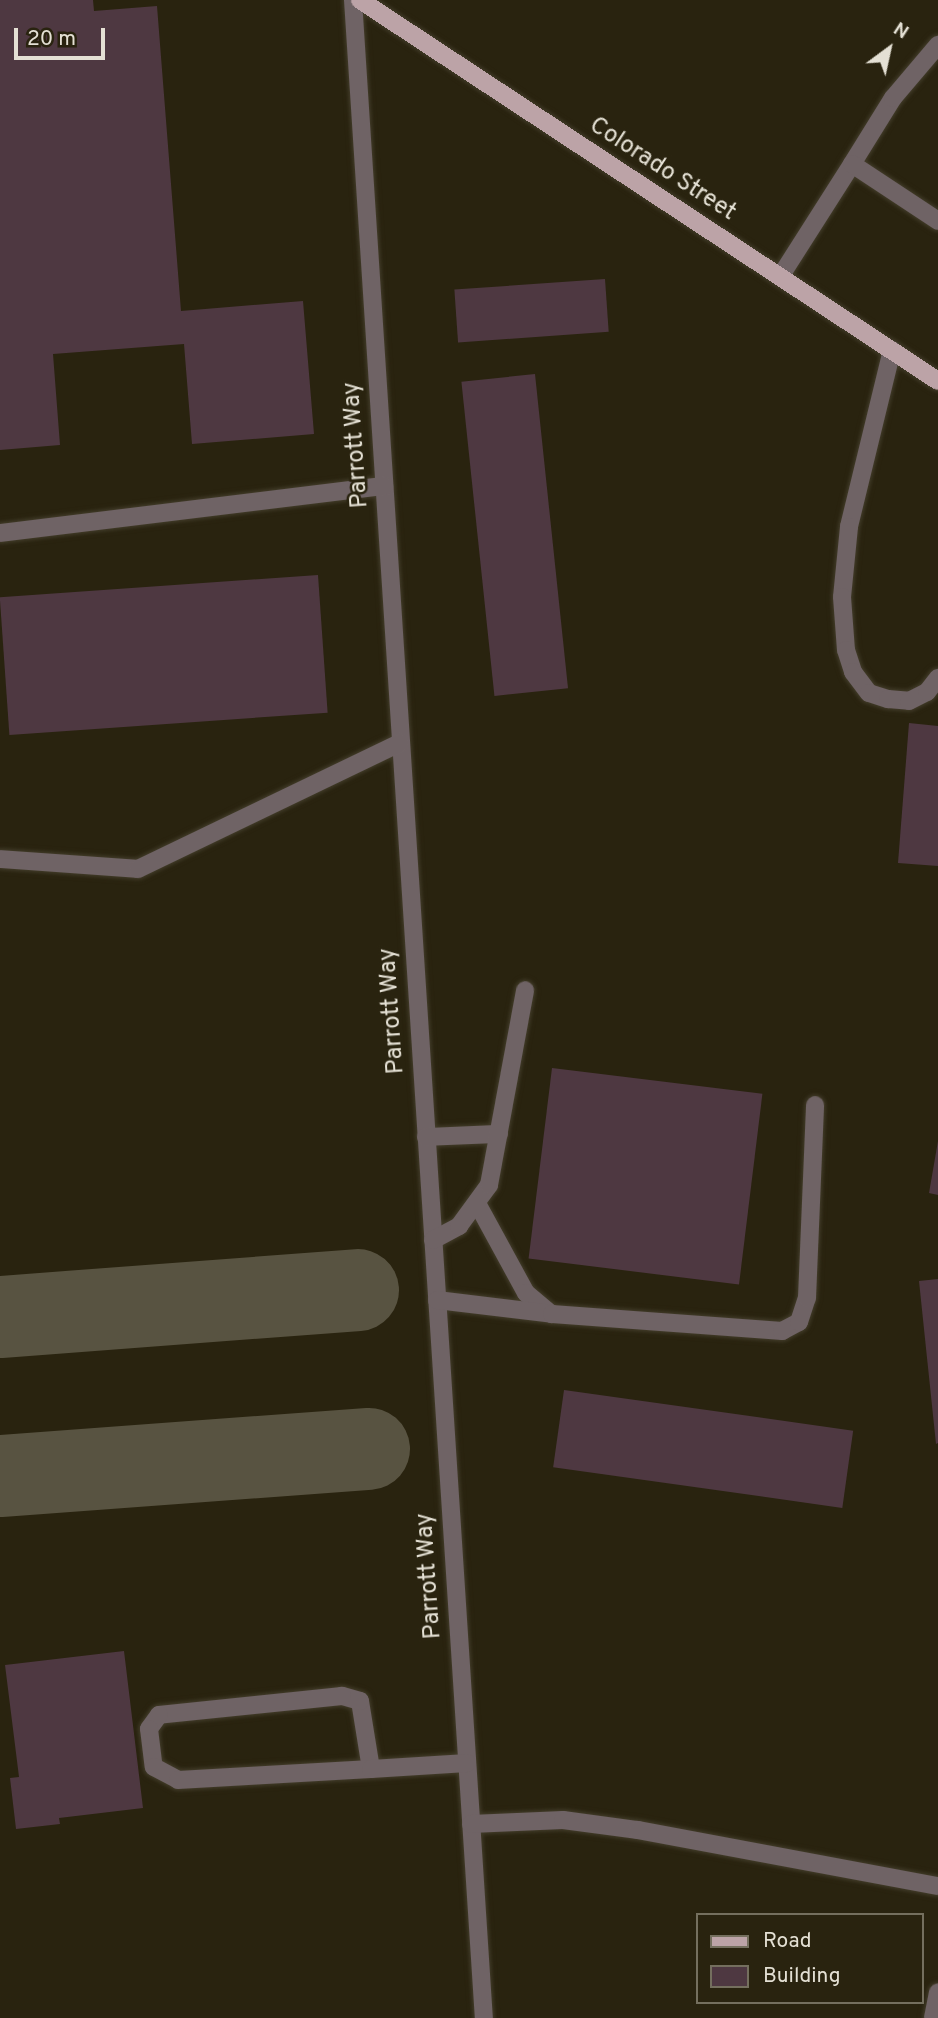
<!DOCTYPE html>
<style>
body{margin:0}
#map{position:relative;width:938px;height:2018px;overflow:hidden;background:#29230f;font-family:Overpass,sans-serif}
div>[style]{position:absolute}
.taxiway>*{height:82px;margin:-41px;padding:0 41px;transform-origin:41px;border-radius:41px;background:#585341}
.building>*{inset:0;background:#4e3841;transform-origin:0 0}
.roads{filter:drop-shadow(0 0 2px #433d2b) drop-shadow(0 0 2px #433d2b)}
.minor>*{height:18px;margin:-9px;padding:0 9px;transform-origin:9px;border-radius:9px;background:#6f6365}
.major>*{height:18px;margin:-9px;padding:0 9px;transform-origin:9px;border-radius:9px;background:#bca3a7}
span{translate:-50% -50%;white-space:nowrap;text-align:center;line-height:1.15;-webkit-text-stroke:5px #29230f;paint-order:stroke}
.street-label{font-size:24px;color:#e4e0d4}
.legend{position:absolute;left:696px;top:1913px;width:228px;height:91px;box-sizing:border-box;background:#29230f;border:2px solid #746f5e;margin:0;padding:9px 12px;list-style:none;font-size:21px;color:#e4e0d4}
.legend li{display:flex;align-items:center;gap:14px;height:35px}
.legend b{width:35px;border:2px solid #746f5e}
.north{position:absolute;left:854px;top:14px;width:70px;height:70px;-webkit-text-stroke:5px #29230f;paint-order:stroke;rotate:33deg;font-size:19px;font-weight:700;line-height:28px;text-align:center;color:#e4e0d4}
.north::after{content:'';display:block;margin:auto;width:24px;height:32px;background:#e4e0d4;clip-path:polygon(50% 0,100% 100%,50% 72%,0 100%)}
.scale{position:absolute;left:14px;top:28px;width:91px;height:32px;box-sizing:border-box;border:4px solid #e4e0d4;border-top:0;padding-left:9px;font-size:21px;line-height:24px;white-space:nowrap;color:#e4e0d4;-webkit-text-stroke:5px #29230f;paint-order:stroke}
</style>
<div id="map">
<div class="taxiway">
<div style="left:0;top:1317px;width:359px;rotate:-4.3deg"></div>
<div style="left:0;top:1476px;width:370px;rotate:-4.2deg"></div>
</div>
<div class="building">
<div style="clip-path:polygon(0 0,93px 0,94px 11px,157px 6px,181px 311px,303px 301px,314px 434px,192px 444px,184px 344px,53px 354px,60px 445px,0 450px)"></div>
<div style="left:605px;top:279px;width:53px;height:151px;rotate:86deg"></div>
<div style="left:535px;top:374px;width:316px;height:74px;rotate:84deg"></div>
<div style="left:318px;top:575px;width:138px;height:319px;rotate:86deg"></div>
<div style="clip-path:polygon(909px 723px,938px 726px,938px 866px,898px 863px)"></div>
<div style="left:552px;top:1068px;width:212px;height:192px;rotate:7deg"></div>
<div style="clip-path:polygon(938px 1141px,938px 1195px,929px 1193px)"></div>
<div style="clip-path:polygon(938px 1279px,938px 1443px,936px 1444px,919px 1281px)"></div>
<div style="left:564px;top:1390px;width:292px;height:78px;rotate:8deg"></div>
<div style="clip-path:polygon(124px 1651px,143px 1808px,59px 1818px,60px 1824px,16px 1829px,10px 1778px,19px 1777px,5px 1665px)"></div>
</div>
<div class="roads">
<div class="minor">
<div style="left:353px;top:0;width:2022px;rotate:86.29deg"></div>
<div style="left:852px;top:164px;width:78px;rotate:-58.2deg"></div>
<div style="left:893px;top:98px;width:70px;rotate:-49.7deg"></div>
<div style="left:780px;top:277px;width:134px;rotate:-57.5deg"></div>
<div style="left:852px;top:164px;width:103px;rotate:33.5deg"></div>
<div style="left:892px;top:350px;width:182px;rotate:103.7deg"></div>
<div style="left:849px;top:527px;width:70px;rotate:95.7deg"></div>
<div style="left:842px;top:597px;width:53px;rotate:85.7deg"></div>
<div style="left:846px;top:650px;width:23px;rotate:72deg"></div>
<div style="left:853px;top:672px;width:26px;rotate:53deg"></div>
<div style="left:869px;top:693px;width:20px;rotate:18deg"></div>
<div style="left:888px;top:699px;width:21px;rotate:5deg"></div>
<div style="left:909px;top:701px;width:20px;rotate:-27deg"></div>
<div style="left:927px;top:692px;width:18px;rotate:-52deg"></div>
<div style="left:0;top:533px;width:387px;rotate:-7deg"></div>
<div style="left:0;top:859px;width:138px;rotate:4.1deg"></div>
<div style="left:138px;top:869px;width:291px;rotate:-25.7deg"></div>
<div style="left:426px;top:1137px;width:73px;rotate:-2.4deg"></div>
<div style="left:478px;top:1205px;width:100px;rotate:61.4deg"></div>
<div style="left:526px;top:1293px;width:33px;rotate:40deg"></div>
<div style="left:433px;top:1240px;width:30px;rotate:-28deg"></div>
<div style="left:459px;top:1226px;width:51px;rotate:-53.8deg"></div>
<div style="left:489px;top:1185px;width:198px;rotate:-79.5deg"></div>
<div style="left:437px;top:1300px;width:116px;rotate:6.9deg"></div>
<div style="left:552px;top:1314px;width:231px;rotate:4.2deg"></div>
<div style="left:782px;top:1331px;width:19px;rotate:-28deg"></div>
<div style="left:799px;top:1322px;width:25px;rotate:-72deg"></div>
<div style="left:807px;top:1298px;width:193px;rotate:-87.6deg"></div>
<div style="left:371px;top:1769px;width:69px;rotate:-99.2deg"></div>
<div style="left:360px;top:1701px;width:19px;rotate:-164deg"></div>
<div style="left:342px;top:1696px;width:184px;rotate:174.1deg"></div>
<div style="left:159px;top:1715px;width:17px;rotate:126deg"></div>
<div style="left:149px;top:1729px;width:38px;rotate:83deg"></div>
<div style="left:154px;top:1767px;width:27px;rotate:28deg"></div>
<div style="left:178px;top:1780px;width:193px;rotate:-3.3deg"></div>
<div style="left:371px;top:1769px;width:96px;rotate:-3.6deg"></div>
<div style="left:471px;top:1824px;width:92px;rotate:-2.5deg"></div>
<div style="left:563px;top:1820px;width:76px;rotate:7.6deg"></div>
<div style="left:638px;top:1830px;width:305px;rotate:10.6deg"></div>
<div style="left:933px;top:2018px;width:26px;rotate:-79deg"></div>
</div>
<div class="major">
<div style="left:360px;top:0;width:692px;rotate:33.39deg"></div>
</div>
</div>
<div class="street-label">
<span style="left:662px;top:170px;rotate:33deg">Colorado Street</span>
<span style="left:357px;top:445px;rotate:-94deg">Parrott Way</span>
<span style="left:393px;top:1011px;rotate:-94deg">Parrott Way</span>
<span style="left:430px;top:1576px;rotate:-94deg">Parrott Way</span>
</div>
<ul class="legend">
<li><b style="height:9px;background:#bca3a7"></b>Road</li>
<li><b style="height:19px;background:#4e3841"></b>Building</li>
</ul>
<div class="north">N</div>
<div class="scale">20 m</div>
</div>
